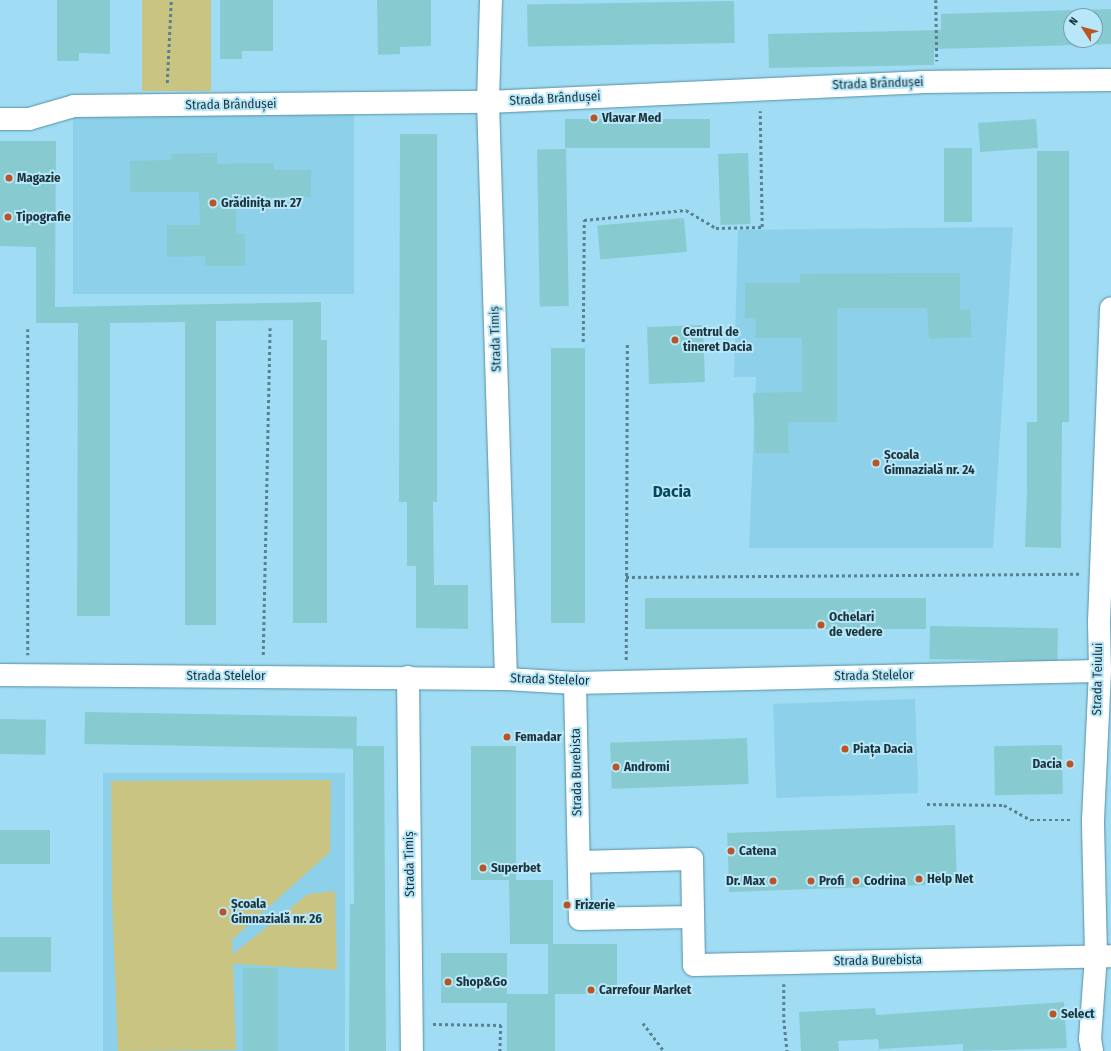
<!DOCTYPE html>
<meta charset="utf-8">
<style>
body{margin:0}
#map{position:relative;width:1111px;height:1051px;overflow:hidden;background:#a0dcf3;font-family:"Fira Sans Condensed",sans-serif}
div>[style]{position:absolute}
.built>*{inset:0;background:#8cd0e9;transform-origin:0 0}
.green>*{inset:0;background:#cac483;transform-origin:0 0}
.building>*{inset:0;background:#87cbd1;transform-origin:0 0}
.path>*{height:2.5px;margin-top:-1.25px;transform-origin:0;background:repeating-linear-gradient(90deg,#588291 0 3px,transparent 0 6px)}
.roads{filter:drop-shadow(0 0 1px #5790a5) drop-shadow(0 0 1px #5790a5)}
.minor>*{height:22px;margin:-11px;padding:0 11px;transform-origin:11px;border-radius:11px;background:#fff}
.dots>*{width:11px;height:11px;translate:-50% -50%;box-sizing:border-box;border:2px solid #b8e7f9;border-radius:50%}
span{translate:-50% -50%;white-space:nowrap;text-align:center;line-height:1.15;-webkit-text-stroke:4px #b8e7f9;paint-order:stroke}
.street-label{font-size:13px;color:#1b343c}
.poi-label{font-size:13px;color:#1b343c;font-weight:700}
.left{translate:0 -50%;text-align:left}
.right{translate:-100% -50%;text-align:right}
.district-label{font-size:17px;color:#05495c;font-weight:700}
.north{position:absolute;left:1063px;top:8px;width:40px;height:40px;box-sizing:border-box;background:#b8e7f9;border:1px solid #799fad;border-radius:50%;rotate:306deg;font-size:11px;font-weight:700;line-height:16px;text-align:center;color:#1b343c}
.north::after{content:'';display:block;margin:auto;width:14px;height:18px;background:#b95424;clip-path:polygon(50% 0,100% 100%,50% 72%,0 100%)}
</style>
<div id="map">
<div class="built">
<div style="left:354px;top:112px;width:182px;height:281px;rotate:90deg"></div>
<div style="clip-path:polygon(1013px 227px,993px 548px,749px 548px,756px 377px,734px 377px,738px 230px)"></div>
<div style="left:915px;top:699px;width:94px;height:142px;rotate:88deg"></div>
<div style="left:103px;top:773px;width:242px;height:278px"></div>
</div>
<div class="green">
<div style="left:142px;top:0;width:69px;height:91px"></div>
<div style="clip-path:polygon(331px 780px,330px 852px,232px 940px,233px 954px,308px 894px,335px 891px,337px 970px,233px 964px,236px 1050px,118px 1051px,112px 898px,111px 781px)"></div>
</div>
<div class="building">
<div style="clip-path:polygon(57px 0,110px 0,110px 54px,79px 53px,79px 61px,57px 61px)"></div>
<div style="clip-path:polygon(220px 0,273px 0,273px 51px,242px 51px,242px 59px,220px 59px)"></div>
<div style="clip-path:polygon(377px 0,431px 0,431px 46px,400px 47px,400px 54px,378px 55px)"></div>
<div style="left:734px;top:1px;width:42px;height:207px;rotate:89deg"></div>
<div style="clip-path:polygon(evenodd,1111px 9px,1111px 44px,934px 49px,934px 65px,769px 68px,768px 34px,941px 30px,941px 14px,1111px 9px,1071px 16px,1095px 16px,1095px 40px,1071px 40px,1071px 16px)"></div>
<div style="left:565px;top:119px;width:145px;height:29px"></div>
<div style="left:1036px;top:119px;width:29px;height:58px;rotate:86deg"></div>
<div style="clip-path:polygon(400px 134px,437px 134px,437px 502px,433px 502px,434px 585px,468px 585px,468px 629px,416px 628px,416px 566px,407px 566px,407px 502px,399px 502px)"></div>
<div style="clip-path:polygon(0 141px,56px 141px,55px 307px,321px 302px,321px 340px,327px 340px,327px 623px,293px 623px,293px 320px,216px 321px,216px 625px,185px 625px,185px 322px,110px 323px,110px 616px,77px 616px,78px 323px,36px 323px,36px 247px,0 246px)"></div>
<div style="left:944px;top:148px;width:28px;height:74px"></div>
<div style="left:566px;top:149px;width:157px;height:29px;rotate:89deg"></div>
<div style="clip-path:polygon(1037px 151px,1069px 151px,1069px 422px,1062px 422px,1061px 548px,1025px 547px,1027px 487px,1027px 422px,1037px 422px)"></div>
<div style="clip-path:polygon(217px 153px,217px 164px,274px 163px,274px 170px,311px 170px,311px 197px,236px 198px,236px 234px,245px 234px,245px 266px,205px 266px,205px 256px,167px 257px,167px 225px,200px 225px,199px 192px,130px 192px,130px 161px,171px 160px,171px 154px)"></div>
<div style="left:748px;top:153px;width:71px;height:30px;rotate:88deg"></div>
<div style="left:684px;top:218px;width:34px;height:87px;rotate:85deg"></div>
<div style="clip-path:polygon(960px 273px,960px 310px,970px 309px,972px 337px,929px 339px,927px 308px,837px 308px,837px 422px,788px 422px,789px 453px,755px 453px,753px 393px,802px 392px,802px 338px,755px 338px,756px 318px,745px 318px,745px 283px,800px 283px,800px 274px)"></div>
<div style="left:703px;top:325px;width:57px;height:56px;rotate:88deg"></div>
<div style="left:551px;top:348px;width:34px;height:275px"></div>
<div style="left:645px;top:598px;width:281px;height:31px"></div>
<div style="left:930px;top:626px;width:128px;height:33px;rotate:1deg"></div>
<div style="left:85px;top:712px;width:272px;height:32px;rotate:1deg"></div>
<div style="left:0;top:719px;width:46px;height:35px;rotate:1deg"></div>
<div style="left:747px;top:738px;width:46px;height:137px;rotate:88deg"></div>
<div style="left:1062px;top:745px;width:49px;height:68px;rotate:89deg"></div>
<div style="clip-path:polygon(353px 746px,384px 746px,386px 1051px,349px 1051px,350px 904px,354px 904px)"></div>
<div style="left:516px;top:746px;width:134px;height:45px;rotate:90deg"></div>
<div style="left:955px;top:825px;width:59px;height:228px;rotate:88deg"></div>
<div style="left:0;top:830px;width:50px;height:34px"></div>
<div style="clip-path:polygon(509px 880px,553px 880px,553px 944px,617px 944px,617px 994px,548px 994px,548px 944px,510px 944px)"></div>
<div style="left:0;top:937px;width:51px;height:35px"></div>
<div style="left:441px;top:953px;width:66px;height:50px"></div>
<div style="left:243px;top:968px;width:35px;height:83px"></div>
<div style="left:507px;top:994px;width:48px;height:57px"></div>
<div style="clip-path:polygon(1064px 1002px,1067px 1048px,963px 1051px,963px 1044px,879px 1049px,878px 1039px,838px 1041px,839px 1051px,801px 1051px,799px 1012px,875px 1008px,876px 1015px)"></div>
</div>
<div class="path">
<div style="left:936px;top:0;width:61px;rotate:89.1deg"></div>
<div style="left:167px;top:83px;width:83px;rotate:-87.2deg"></div>
<div style="left:28px;top:329px;width:326px;rotate:90deg"></div>
<div style="left:583px;top:342px;width:122px;rotate:-89.5deg"></div>
<div style="left:584px;top:220px;width:102px;rotate:-5.6deg"></div>
<div style="left:686px;top:210px;width:35px;rotate:31deg"></div>
<div style="left:716px;top:228px;width:46px;rotate:-1.2deg"></div>
<div style="left:762px;top:227px;width:116px;rotate:-91deg"></div>
<div style="left:626px;top:577px;width:454px;rotate:-0.4deg"></div>
<div style="left:263px;top:655px;width:327px;rotate:-88.8deg"></div>
<div style="left:626px;top:660px;width:317px;rotate:-89.8deg"></div>
<div style="left:927px;top:804px;width:77px;rotate:0.7deg"></div>
<div style="left:1004px;top:805px;width:31px;rotate:29deg"></div>
<div style="left:1031px;top:820px;width:41px"></div>
<div style="left:784px;top:984px;width:36px;rotate:90deg"></div>
<div style="left:784px;top:1020px;width:31px;rotate:84deg"></div>
<div style="left:643px;top:1023px;width:35px;rotate:53deg"></div>
<div style="left:433px;top:1024px;width:68px;rotate:0.8deg"></div>
<div style="left:501px;top:1025px;width:26px;rotate:92deg"></div>
</div>
<div class="roads">
<div class="minor">
<div style="left:491px;top:0;width:102px;rotate:91.7deg"></div>
<div style="left:488px;top:102px;width:577px;rotate:88.21deg"></div>
<div style="left:0;top:119px;width:29px"></div>
<div style="left:29px;top:119px;width:47px;rotate:-16.1deg"></div>
<div style="left:74px;top:106px;width:414px;rotate:-0.6deg"></div>
<div style="left:488px;top:102px;width:433px;rotate:-2.6deg"></div>
<div style="left:921px;top:82px;width:190px;rotate:-0.6deg"></div>
<div style="left:0;top:675px;width:506px;rotate:0.45deg"></div>
<div style="left:506px;top:679px;width:69px;rotate:3.3deg"></div>
<div style="left:575px;top:683px;width:525px;rotate:-1.31deg"></div>
<div style="left:408px;top:677px;width:374px;rotate:89.4deg"></div>
<div style="left:575px;top:683px;width:236px;rotate:88.8deg"></div>
<div style="left:580px;top:919px;width:113px;rotate:-1deg"></div>
<div style="left:579px;top:862px;width:113px;rotate:-1.5deg"></div>
<div style="left:692px;top:859px;width:106px;rotate:88.9deg"></div>
<div style="left:694px;top:965px;width:416px;rotate:-1.2deg"></div>
<div style="left:1092px;top:1051px;width:12px;rotate:-99deg"></div>
<div style="left:1090px;top:1039px;width:83px;rotate:-85.9deg"></div>
<div style="left:1096px;top:956px;width:136px;rotate:-91.3deg"></div>
<div style="left:1093px;top:820px;width:149px;rotate:-87.3deg"></div>
<div style="left:1100px;top:671px;width:49px;rotate:-91.2deg"></div>
<div style="left:1099px;top:622px;width:314px;rotate:-87.8deg"></div>
</div>
</div>
<div class="dots">
<div style="left:594px;top:118px;background:#b95424"></div>
<div style="left:9px;top:178px;background:#b95424"></div>
<div style="left:213px;top:203px;background:#b95424"></div>
<div style="left:8px;top:217px;background:#b95424"></div>
<div style="left:675px;top:340px;background:#b95424"></div>
<div style="left:876px;top:463px;background:#b95424"></div>
<div style="left:821px;top:625px;background:#b95424"></div>
<div style="left:507px;top:737px;background:#b95424"></div>
<div style="left:845px;top:749px;background:#b95424"></div>
<div style="left:1070px;top:764px;background:#b95424"></div>
<div style="left:616px;top:767px;background:#b95424"></div>
<div style="left:731px;top:851px;background:#b95424"></div>
<div style="left:483px;top:868px;background:#b95424"></div>
<div style="left:919px;top:879px;background:#b95424"></div>
<div style="left:773px;top:881px;background:#b95424"></div>
<div style="left:811px;top:881px;background:#b95424"></div>
<div style="left:856px;top:881px;background:#b95424"></div>
<div style="left:567px;top:905px;background:#b95424"></div>
<div style="left:223px;top:912px;background:#b95424"></div>
<div style="left:448px;top:982px;background:#b95424"></div>
<div style="left:591px;top:990px;background:#b95424"></div>
<div style="left:1053px;top:1014px;background:#b95424"></div>
</div>
<div class="street-label">
<span style="left:878px;top:84px;rotate:-2deg">Strada Brândușei</span>
<span style="left:555px;top:99px;rotate:-3deg">Strada Brândușei</span>
<span style="left:231px;top:105px;rotate:-1deg">Strada Brândușei</span>
<span style="left:496px;top:339px;rotate:-92deg">Strada Timiș</span>
<span style="left:226px;top:676px">Strada Stelelor</span>
<span style="left:874px;top:676px;rotate:-1deg">Strada Stelelor</span>
<span style="left:1098px;top:679px;rotate:-89deg">Strada Teiului</span>
<span style="left:550px;top:680px;rotate:2deg">Strada Stelelor</span>
<span style="left:577px;top:772px;rotate:-91deg">Strada Burebista</span>
<span style="left:410px;top:864px;rotate:-91deg">Strada Timiș</span>
<span style="left:878px;top:961px;rotate:-1deg">Strada Burebista</span>
</div>
<div class="poi-label">
<span class="left" style="left:602px;top:118px">Vlavar Med</span>
<span class="left" style="left:17px;top:178px">Magazie</span>
<span class="left" style="left:221px;top:203px">Grădinița nr. 27</span>
<span class="left" style="left:16px;top:217px">Tipografie</span>
<span class="left" style="left:683px;top:340px">Centrul de<br>tineret Dacia</span>
<span class="left" style="left:884px;top:463px">Școala<br>Gimnazială nr. 24</span>
<span class="left" style="left:829px;top:625px">Ochelari<br>de vedere</span>
<span class="left" style="left:515px;top:737px">Femadar</span>
<span class="left" style="left:853px;top:749px">Piața Dacia</span>
<span class="right" style="left:1062px;top:764px">Dacia</span>
<span class="left" style="left:624px;top:767px">Andromi</span>
<span class="left" style="left:739px;top:851px">Catena</span>
<span class="left" style="left:491px;top:868px">Superbet</span>
<span class="left" style="left:927px;top:879px">Help Net</span>
<span class="right" style="left:765px;top:881px">Dr. Max</span>
<span class="left" style="left:819px;top:881px">Profi</span>
<span class="left" style="left:864px;top:881px">Codrina</span>
<span class="left" style="left:231px;top:912px">Școala<br>Gimnazială nr. 26</span>
<span class="left" style="left:575px;top:905px">Frizerie</span>
<span class="left" style="left:456px;top:982px">Shop&amp;Go</span>
<span class="left" style="left:599px;top:990px">Carrefour Market</span>
<span class="left" style="left:1061px;top:1014px">Select</span>
</div>
<div class="district-label">
<span style="left:672px;top:492px">Dacia</span>
</div>
<div class="north">N</div>
</div>
